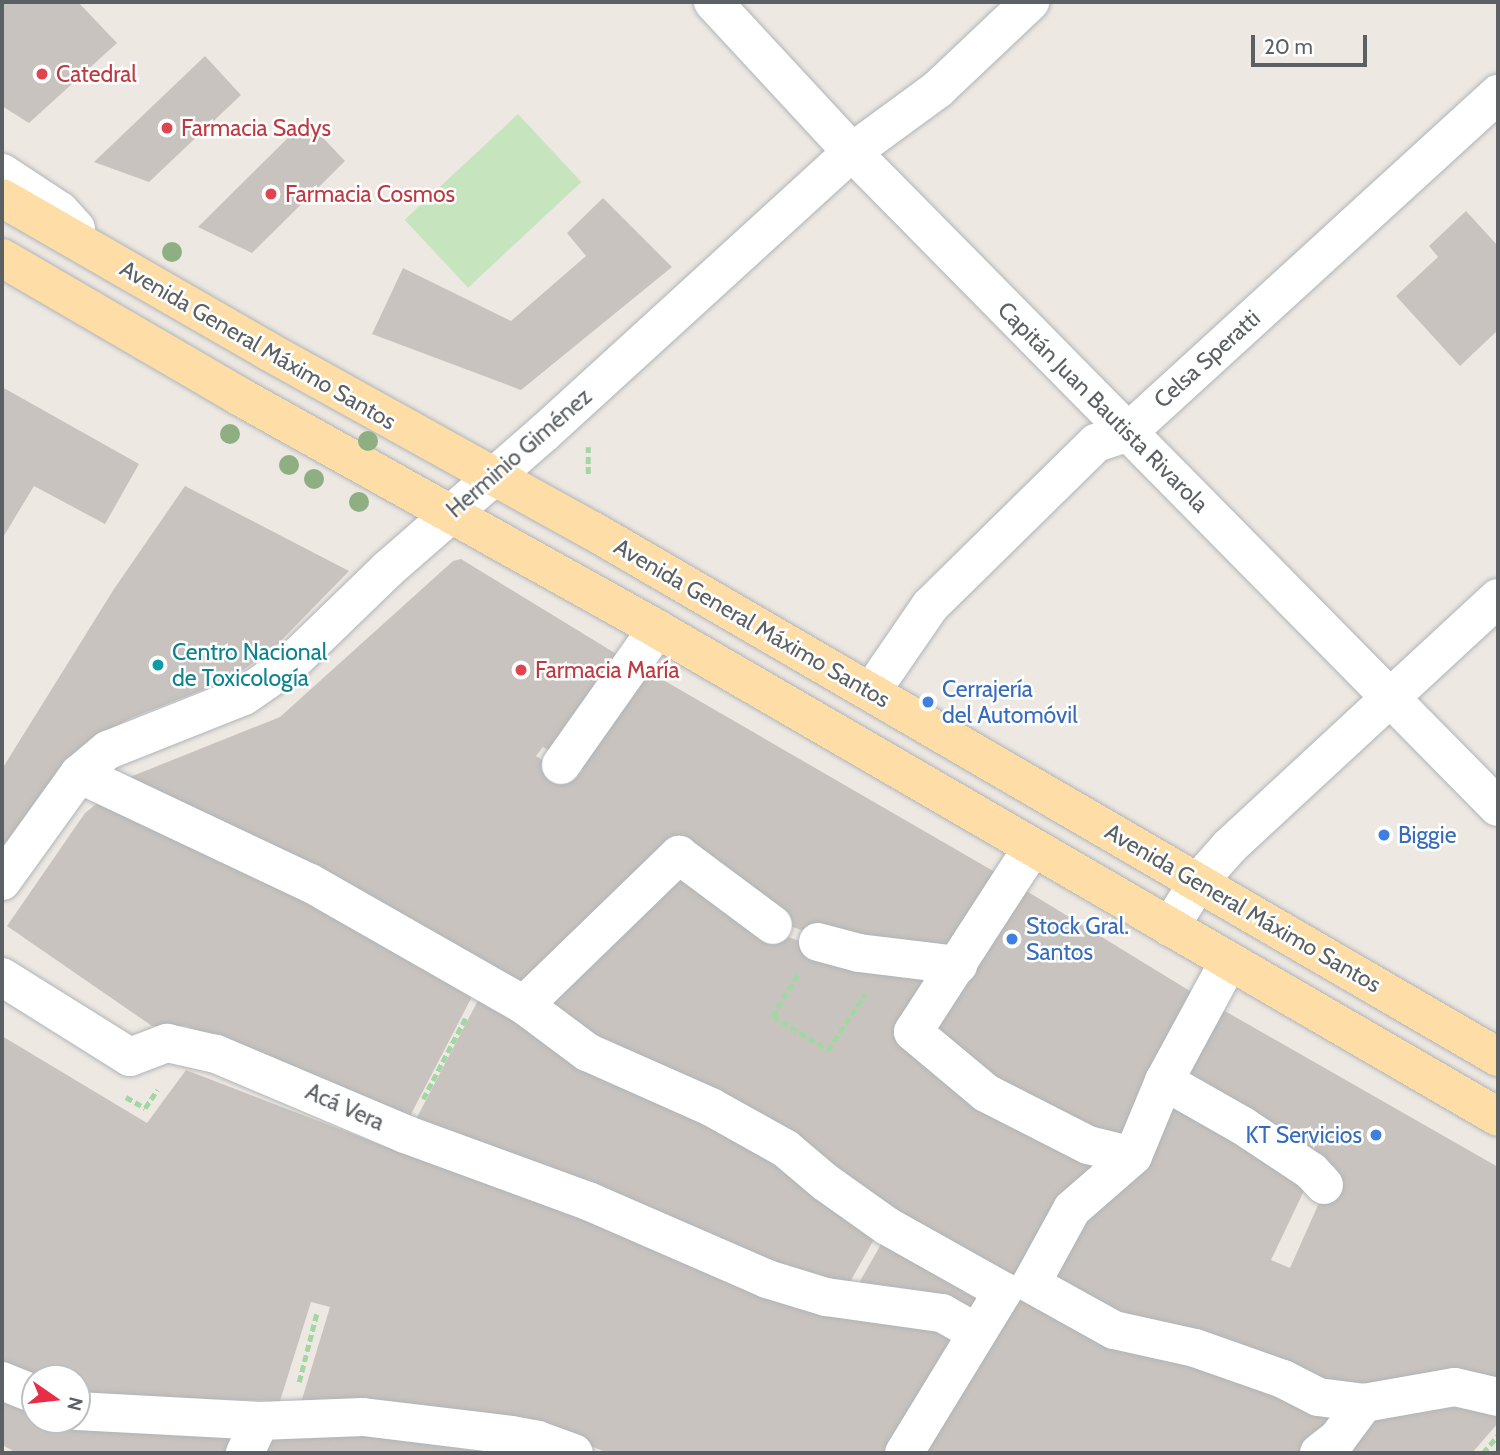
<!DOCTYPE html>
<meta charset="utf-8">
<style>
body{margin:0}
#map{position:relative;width:1500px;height:1455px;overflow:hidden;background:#ede8e2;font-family:Cabin,sans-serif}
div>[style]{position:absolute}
.green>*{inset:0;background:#c6e5be;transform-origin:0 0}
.building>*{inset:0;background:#c8c3be}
.path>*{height:4.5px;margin-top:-2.25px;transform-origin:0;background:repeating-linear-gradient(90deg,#a2d7a4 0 7px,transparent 0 10.5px)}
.roads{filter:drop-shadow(0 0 2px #b0b4b8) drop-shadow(0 0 2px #b0b4b8)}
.minor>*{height:38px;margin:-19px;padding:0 19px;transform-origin:19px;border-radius:19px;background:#fff}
.major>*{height:38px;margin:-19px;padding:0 19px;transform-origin:19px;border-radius:19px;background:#fedea6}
.trees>*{width:20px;height:20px;margin:-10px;border-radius:50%;background:#8eaf82}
.dots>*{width:19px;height:19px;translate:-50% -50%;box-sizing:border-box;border:4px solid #fff;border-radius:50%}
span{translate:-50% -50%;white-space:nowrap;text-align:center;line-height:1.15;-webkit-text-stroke:5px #fff;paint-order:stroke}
.health-label{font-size:23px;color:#be3a42}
.left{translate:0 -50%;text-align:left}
.street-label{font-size:23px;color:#5a6063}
.culture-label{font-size:23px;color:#0d838f}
.shop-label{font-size:23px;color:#366cbe}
.right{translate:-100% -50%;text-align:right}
.frame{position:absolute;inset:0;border:4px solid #5a6063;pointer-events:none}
.north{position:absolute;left:21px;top:1364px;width:70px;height:70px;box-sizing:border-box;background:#fff;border:2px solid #bdbfc1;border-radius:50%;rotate:104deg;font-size:19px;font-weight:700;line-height:28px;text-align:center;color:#5a6063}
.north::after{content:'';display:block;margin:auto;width:24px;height:32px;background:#e82e46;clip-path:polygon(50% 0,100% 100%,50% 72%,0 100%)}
.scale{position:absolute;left:1251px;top:35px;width:116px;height:32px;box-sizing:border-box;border:4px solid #5a6063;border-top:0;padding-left:9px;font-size:21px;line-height:24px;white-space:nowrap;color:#5a6063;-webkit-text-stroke:5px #fff;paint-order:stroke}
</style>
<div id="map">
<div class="green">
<div style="left:518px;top:114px;width:93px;height:155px;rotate:47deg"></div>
</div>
<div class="building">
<div style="clip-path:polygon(9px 2px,78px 2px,117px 43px,29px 123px,2px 106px,2px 9px)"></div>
<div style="clip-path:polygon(205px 56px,241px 95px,149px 182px,94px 162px)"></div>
<div style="clip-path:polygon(306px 120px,345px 161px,252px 253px,198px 227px)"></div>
<div style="clip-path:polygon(603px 198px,672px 267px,521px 390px,372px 334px,403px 268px,511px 321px,586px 256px,567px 233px)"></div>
<div style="clip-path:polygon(1466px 211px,1498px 246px,1498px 330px,1460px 366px,1396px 296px,1438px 257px,1429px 246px)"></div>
<div style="clip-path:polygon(2px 387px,139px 464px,105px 524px,34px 486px,2px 539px)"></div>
<div style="clip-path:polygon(185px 486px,349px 571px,272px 650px,228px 680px,131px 718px,96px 737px,2px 850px,2px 769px,114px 589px)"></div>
<div style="clip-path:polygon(461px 559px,628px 661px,560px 757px,543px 747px,536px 756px,574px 780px,583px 770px,572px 763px,639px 666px,1007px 879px,955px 960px,819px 937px,775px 920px,679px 849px,524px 999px,130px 777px,280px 717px,453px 561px)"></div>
<div style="clip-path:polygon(108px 795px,478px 985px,407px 1122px,186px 1026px,152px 1026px,7px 926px,85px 813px)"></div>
<div style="clip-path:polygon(680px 860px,773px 932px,862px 962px,947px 970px,904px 1034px,1124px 1158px,1028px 1279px,1003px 1287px,592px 1045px,540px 1002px)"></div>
<div style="clip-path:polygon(1015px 884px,1203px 999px,1131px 1151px,1090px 1142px,918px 1032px)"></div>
<div style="clip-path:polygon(484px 989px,709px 1114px,881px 1227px,846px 1289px,413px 1125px)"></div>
<div style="clip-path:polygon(1209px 1002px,1498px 1167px,1498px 1392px,1363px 1399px,1037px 1282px,1166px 1084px,1311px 1176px,1271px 1260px,1290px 1268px,1335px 1167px,1168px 1081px)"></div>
<div style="clip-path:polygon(2px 1036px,147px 1123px,186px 1070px,407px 1155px,921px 1316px,962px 1340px,893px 1453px,608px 1453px,539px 1426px,300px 1406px,330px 1307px,311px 1302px,280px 1401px,81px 1396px,77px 1394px,77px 1378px,36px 1378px,2px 1364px)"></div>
<div style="clip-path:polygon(888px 1232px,996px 1293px,975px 1325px,855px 1290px)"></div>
<div style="clip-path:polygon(1006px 1294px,1356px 1406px,1313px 1453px,910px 1453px)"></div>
<div style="clip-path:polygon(2px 1393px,35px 1405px,35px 1420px,241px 1431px,232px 1453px,17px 1453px,2px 1445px)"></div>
<div style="clip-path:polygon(1498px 1404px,1498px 1423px,1472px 1453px,1331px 1453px,1368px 1409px)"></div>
<div style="clip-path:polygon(362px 1427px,551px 1453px,253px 1453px,263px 1431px)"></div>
</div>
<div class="path">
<div style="left:2px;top:5px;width:4px;rotate:-45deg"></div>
<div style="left:588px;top:474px;width:27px;rotate:-90deg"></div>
<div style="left:798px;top:975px;width:48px;rotate:121.4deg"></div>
<div style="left:773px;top:1016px;width:65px;rotate:31.7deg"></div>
<div style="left:828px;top:1050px;width:67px;rotate:-56.5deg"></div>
<div style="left:126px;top:1097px;width:22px;rotate:30deg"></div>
<div style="left:145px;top:1108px;width:22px;rotate:-56deg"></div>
<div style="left:423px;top:1099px;width:93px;rotate:-62.3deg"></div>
<div style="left:299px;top:1382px;width:72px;rotate:-75.6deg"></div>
<div style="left:1483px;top:1453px;width:23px;rotate:-50deg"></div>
</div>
<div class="roads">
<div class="minor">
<div style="left:713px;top:2px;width:205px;rotate:47.2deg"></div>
<div style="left:852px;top:152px;width:920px;rotate:45.4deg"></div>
<div style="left:2px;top:173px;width:69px;rotate:33.2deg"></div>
<div style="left:60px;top:211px;width:24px;rotate:48deg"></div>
<div style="left:871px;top:692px;width:104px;rotate:-55.5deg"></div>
<div style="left:930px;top:606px;width:233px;rotate:-44.5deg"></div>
<div style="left:1096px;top:443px;width:33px;rotate:-18deg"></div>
<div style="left:1127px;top:433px;width:503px;rotate:-42.42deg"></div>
<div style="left:561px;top:765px;width:166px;rotate:-54.8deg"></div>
<div style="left:79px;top:774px;width:255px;rotate:25.3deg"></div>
<div style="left:310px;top:883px;width:246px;rotate:29.7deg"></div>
<div style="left:524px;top:1005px;width:79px;rotate:36.7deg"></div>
<div style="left:587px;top:1052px;width:136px;rotate:23.9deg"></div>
<div style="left:711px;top:1107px;width:86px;rotate:29.2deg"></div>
<div style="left:786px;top:1149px;width:51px;rotate:40.2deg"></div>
<div style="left:825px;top:1182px;width:76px;rotate:35.4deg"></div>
<div style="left:887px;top:1226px;width:133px;rotate:29.3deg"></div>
<div style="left:1003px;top:1291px;width:190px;rotate:121.4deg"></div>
<div style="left:1032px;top:848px;width:219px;rotate:122.9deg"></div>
<div style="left:913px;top:1032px;width:95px;rotate:39.9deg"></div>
<div style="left:986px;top:1093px;width:114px;rotate:27deg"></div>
<div style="left:1088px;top:1145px;width:46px;rotate:13.7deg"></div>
<div style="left:2px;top:881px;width:132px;rotate:-54.3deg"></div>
<div style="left:79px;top:774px;width:38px;rotate:-40deg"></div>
<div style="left:108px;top:750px;width:146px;rotate:-21.7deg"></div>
<div style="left:244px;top:696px;width:56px;rotate:-34.8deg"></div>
<div style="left:290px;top:664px;width:136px;rotate:-44.1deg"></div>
<div style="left:388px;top:569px;width:207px;rotate:-41.1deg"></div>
<div style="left:544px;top:433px;width:417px;rotate:-42.4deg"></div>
<div style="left:852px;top:152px;width:107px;rotate:-36.2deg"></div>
<div style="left:938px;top:89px;width:127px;rotate:-43.4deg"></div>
<div style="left:1170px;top:927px;width:53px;rotate:-58.1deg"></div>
<div style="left:1198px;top:882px;width:48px;rotate:-48.4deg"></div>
<div style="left:1230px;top:846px;width:365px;rotate:-42.8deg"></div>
<div style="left:818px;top:942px;width:42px;rotate:15deg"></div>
<div style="left:859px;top:953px;width:100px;rotate:6.9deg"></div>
<div style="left:1229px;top:961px;width:136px;rotate:118.4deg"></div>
<div style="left:1164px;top:1081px;width:81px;rotate:112.5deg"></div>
<div style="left:1133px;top:1156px;width:81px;rotate:139deg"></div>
<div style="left:1072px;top:1209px;width:85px;rotate:118.7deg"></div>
<div style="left:1031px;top:1284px;width:95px;rotate:29deg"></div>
<div style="left:1114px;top:1330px;width:83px;rotate:12.5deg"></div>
<div style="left:1195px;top:1348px;width:93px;rotate:19.4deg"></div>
<div style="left:1283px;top:1379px;width:39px;rotate:27deg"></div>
<div style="left:1318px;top:1397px;width:46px;rotate:7.4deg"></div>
<div style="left:1364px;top:1403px;width:92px;rotate:-10deg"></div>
<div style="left:1455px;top:1387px;width:44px;rotate:13.1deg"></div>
<div style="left:2px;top:977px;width:151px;rotate:32deg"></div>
<div style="left:130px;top:1057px;width:40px;rotate:-21deg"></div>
<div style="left:167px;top:1043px;width:50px;rotate:12.7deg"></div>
<div style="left:216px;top:1054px;width:205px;rotate:22.9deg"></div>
<div style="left:405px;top:1134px;width:195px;rotate:20.1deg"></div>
<div style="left:588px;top:1201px;width:195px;rotate:23.5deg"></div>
<div style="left:767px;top:1279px;width:62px;rotate:17deg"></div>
<div style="left:826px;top:1297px;width:117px;rotate:7.9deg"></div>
<div style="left:942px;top:1313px;width:40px;rotate:29.7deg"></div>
<div style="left:524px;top:1005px;width:216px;rotate:-44.1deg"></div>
<div style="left:679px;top:855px;width:117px;rotate:36.7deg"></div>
<div style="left:1164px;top:1081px;width:91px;rotate:29.7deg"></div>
<div style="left:1243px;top:1126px;width:82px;rotate:33.5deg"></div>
<div style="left:1311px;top:1171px;width:19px;rotate:47deg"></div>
<div style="left:2px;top:1381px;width:35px;rotate:22deg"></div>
<div style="left:77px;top:1411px;width:183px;rotate:3.1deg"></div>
<div style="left:260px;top:1421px;width:103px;rotate:-2.2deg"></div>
<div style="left:363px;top:1417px;width:149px;rotate:6.9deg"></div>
<div style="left:511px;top:1435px;width:27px;rotate:10deg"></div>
<div style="left:538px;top:1440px;width:38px;rotate:20deg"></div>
<div style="left:245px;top:1453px;width:35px;rotate:-65deg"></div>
<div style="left:1319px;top:1453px;width:24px;rotate:-38deg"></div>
<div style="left:1338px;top:1438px;width:44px;rotate:-53.4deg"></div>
</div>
<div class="major">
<div style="left:2px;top:198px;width:307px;rotate:29.9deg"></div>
<div style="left:268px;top:351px;width:372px;rotate:29deg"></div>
<div style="left:593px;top:531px;width:1047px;rotate:30.17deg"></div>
<div style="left:2px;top:258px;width:272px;rotate:30.2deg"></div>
<div style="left:237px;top:395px;width:481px;rotate:29.1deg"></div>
<div style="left:657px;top:629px;width:972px;rotate:30.12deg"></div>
</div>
</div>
<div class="trees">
<div style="left:172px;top:252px"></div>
<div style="left:230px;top:434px"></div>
<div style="left:368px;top:441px"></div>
<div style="left:289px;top:465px"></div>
<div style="left:314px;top:479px"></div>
<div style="left:359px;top:502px"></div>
</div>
<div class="dots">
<div style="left:42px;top:74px;background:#e0444e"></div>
<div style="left:167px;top:128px;background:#e0444e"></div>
<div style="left:271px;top:194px;background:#e0444e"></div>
<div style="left:158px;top:665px;background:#0f9aa8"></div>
<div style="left:521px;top:670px;background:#e0444e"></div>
<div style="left:928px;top:702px;background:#3f7fe0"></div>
<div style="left:1384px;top:835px;background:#3f7fe0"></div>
<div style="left:1012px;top:939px;background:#3f7fe0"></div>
<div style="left:1376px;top:1135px;background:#3f7fe0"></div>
</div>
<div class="health-label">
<span class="left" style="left:56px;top:74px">Catedral</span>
<span class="left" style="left:181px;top:128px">Farmacia Sadys</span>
<span class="left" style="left:285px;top:194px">Farmacia Cosmos</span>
<span class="left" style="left:535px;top:670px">Farmacia María</span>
</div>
<div class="street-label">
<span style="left:258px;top:345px;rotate:30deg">Avenida General Máximo Santos</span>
<span style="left:1207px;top:359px;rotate:-42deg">Celsa Speratti</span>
<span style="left:1103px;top:407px;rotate:45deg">Capitán Juan Bautista Rivarola</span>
<span style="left:519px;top:453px;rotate:-41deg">Herminio Giménez</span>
<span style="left:752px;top:623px;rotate:30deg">Avenida General Máximo Santos</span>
<span style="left:1243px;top:908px;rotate:30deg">Avenida General Máximo Santos</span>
<span style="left:345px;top:1107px;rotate:24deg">Acá Vera</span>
</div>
<div class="culture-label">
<span class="left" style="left:172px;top:665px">Centro Nacional<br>de Toxicología</span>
</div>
<div class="shop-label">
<span class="left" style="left:942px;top:702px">Cerrajería<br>del Automóvil</span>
<span class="left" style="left:1398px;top:835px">Biggie</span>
<span class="left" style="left:1026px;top:939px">Stock Gral.<br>Santos</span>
<span class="right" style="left:1362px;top:1135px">KT Servicios</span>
</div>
<div class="frame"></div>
<div class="north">N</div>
<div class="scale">20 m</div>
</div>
